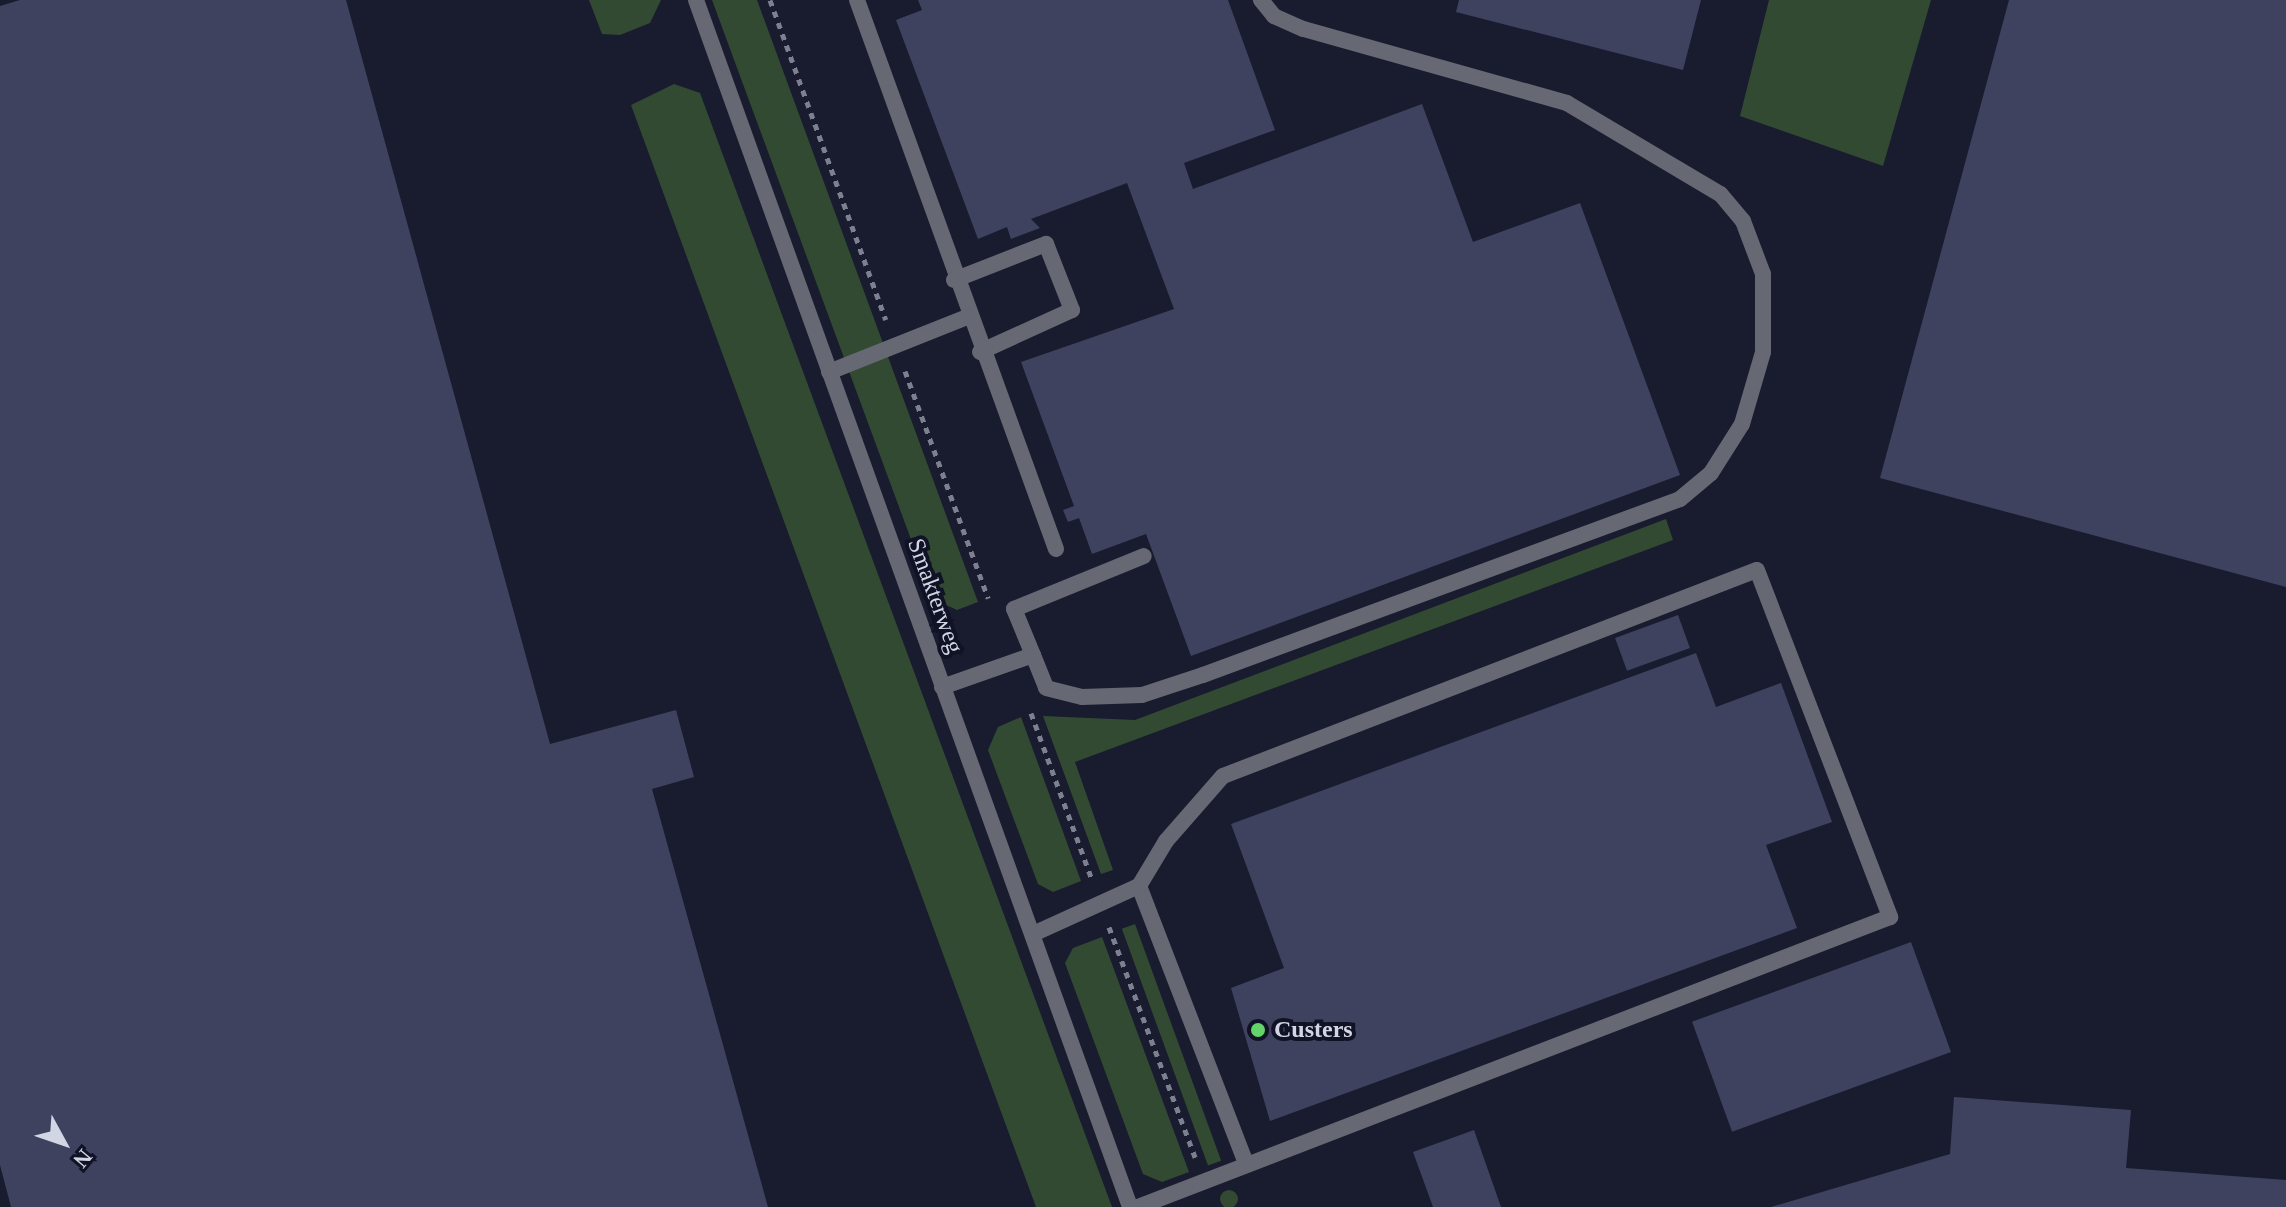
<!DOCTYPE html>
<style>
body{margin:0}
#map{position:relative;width:2286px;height:1207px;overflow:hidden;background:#191b2f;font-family:"Times New Roman",serif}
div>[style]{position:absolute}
.green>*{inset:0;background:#324a32;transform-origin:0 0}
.round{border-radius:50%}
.building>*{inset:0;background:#3e425f;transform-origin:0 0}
.path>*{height:5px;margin-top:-2.5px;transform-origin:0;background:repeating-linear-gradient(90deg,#7d8091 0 6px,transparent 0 12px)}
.lane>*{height:16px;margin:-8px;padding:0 8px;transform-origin:8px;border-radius:8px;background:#666873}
.street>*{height:16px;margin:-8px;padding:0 8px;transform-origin:8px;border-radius:8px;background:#666873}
.dots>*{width:22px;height:22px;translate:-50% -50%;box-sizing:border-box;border:4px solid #101225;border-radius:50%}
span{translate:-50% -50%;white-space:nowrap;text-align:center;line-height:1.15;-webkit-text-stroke:8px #101225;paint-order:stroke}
.street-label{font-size:24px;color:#d2d5e3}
.poi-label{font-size:24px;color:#d2d5e3;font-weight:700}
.left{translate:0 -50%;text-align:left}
.north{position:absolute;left:24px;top:1103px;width:80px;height:80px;-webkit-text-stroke:6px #101225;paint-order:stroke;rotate:130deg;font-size:22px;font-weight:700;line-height:32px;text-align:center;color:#d2d5e3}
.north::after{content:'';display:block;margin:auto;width:28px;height:36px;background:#d2d5e3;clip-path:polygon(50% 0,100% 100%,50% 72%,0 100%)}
</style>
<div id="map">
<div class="green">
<div style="clip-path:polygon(589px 0,661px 0,650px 23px,620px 35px,602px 34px)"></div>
<div style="clip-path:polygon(712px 0,757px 0,978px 602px,957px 610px,933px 599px)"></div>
<div style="clip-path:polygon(1769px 0,1931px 0,1883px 166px,1740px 116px)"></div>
<div style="clip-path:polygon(674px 84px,700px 93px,1112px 1207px,1036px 1207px,631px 105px)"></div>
<div style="clip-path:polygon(1666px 519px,1673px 540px,1075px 762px,1113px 870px,1101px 874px,1043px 716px,1135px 720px)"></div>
<div style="clip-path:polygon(1021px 717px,1081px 881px,1053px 892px,1038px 884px,988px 750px,998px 727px)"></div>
<div style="left:1135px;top:924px;width:252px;height:14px;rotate:70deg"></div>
<div style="clip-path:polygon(1102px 937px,1189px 1172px,1162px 1182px,1143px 1174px,1065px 963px,1073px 948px)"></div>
<div class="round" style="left:1220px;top:1190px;width:18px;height:18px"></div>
</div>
<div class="building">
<div style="clip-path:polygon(20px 0,346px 0,550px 744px,676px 710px,694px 777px,652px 789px,768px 1207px,11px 1207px,0 1165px,0 6px)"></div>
<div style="clip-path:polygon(918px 0,1228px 0,1275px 130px,1184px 163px,1193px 189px,1422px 104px,1473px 242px,1580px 203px,1680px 475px,1191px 656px,1146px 534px,1092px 554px,1079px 518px,1068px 522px,1063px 510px,1074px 506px,1021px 362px,1174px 309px,1127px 183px,1031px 219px,1040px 228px,1011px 239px,1007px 227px,978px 239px,896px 20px,922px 10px)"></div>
<div style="clip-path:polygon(1459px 0,1701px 0,1683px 70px,1456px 12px)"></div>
<div style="clip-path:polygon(2009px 0,2286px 0,2286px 587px,1880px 478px)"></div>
<div style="left:1678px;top:615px;width:35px;height:67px;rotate:70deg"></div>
<div style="clip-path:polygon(1696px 653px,1716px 707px,1781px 683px,1832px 822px,1766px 845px,1797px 928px,1270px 1121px,1231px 988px,1284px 968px,1231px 824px)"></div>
<div style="left:1911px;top:942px;width:117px;height:233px;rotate:70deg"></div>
<div style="clip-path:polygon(1954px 1097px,2131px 1110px,2126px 1168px,2286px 1180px,2286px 1207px,1771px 1207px,1950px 1154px)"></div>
<div style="clip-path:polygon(1474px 1130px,1501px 1207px,1433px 1207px,1413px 1152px)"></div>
</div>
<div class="path">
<div style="left:770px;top:0;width:340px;rotate:70.1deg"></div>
<div style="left:905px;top:371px;width:242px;rotate:69.9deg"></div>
<div style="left:1031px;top:713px;width:178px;rotate:69.9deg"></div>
<div style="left:1109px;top:927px;width:246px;rotate:69.5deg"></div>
</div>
<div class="lane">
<div style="left:857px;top:0;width:584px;rotate:70.08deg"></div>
<div style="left:954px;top:280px;width:99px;rotate:-21.4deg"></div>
<div style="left:1046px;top:244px;width:71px;rotate:68.5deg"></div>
<div style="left:1072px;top:310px;width:101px;rotate:155.5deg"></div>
<div style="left:829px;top:372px;width:149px;rotate:-21.7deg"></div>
<div style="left:1033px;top:655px;width:35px;rotate:68deg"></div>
<div style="left:1046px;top:688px;width:37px;rotate:14deg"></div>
<div style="left:1082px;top:697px;width:60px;rotate:-1.9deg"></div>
<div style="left:1142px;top:695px;width:64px;rotate:-18.2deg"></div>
<div style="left:1203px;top:675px;width:508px;rotate:-20.25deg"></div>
<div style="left:1680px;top:499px;width:40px;rotate:-40deg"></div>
<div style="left:1711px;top:473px;width:58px;rotate:-57.7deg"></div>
<div style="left:1742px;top:424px;width:75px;rotate:-73.7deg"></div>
<div style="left:1763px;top:352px;width:78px;rotate:-90deg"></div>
<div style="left:1763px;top:274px;width:57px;rotate:-110.7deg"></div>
<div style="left:1743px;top:221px;width:35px;rotate:-130deg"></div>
<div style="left:1720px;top:194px;width:178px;rotate:-149.3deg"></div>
<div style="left:1567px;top:103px;width:274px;rotate:-164.3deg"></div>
<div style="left:1303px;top:29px;width:32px;rotate:-156deg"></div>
<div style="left:1274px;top:16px;width:21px;rotate:-129deg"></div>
<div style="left:942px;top:687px;width:96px;rotate:-19.4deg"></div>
<div style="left:1033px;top:655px;width:50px;rotate:-112.4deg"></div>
<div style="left:1014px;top:609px;width:140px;rotate:-22.2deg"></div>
<div style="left:1139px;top:886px;width:297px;rotate:68.9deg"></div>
<div style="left:1033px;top:934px;width:116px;rotate:-24.4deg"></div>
<div style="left:1139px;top:886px;width:52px;rotate:-59deg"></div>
<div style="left:1166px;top:841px;width:86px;rotate:-48.8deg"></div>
<div style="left:1223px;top:776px;width:572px;rotate:-21.1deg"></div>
<div style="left:1757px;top:570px;width:372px;rotate:69deg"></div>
<div style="left:1890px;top:917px;width:806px;rotate:158.91deg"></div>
</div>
<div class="street">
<div style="left:696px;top:0;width:1283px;rotate:70.22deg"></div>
</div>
<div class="dots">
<div style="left:1258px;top:1030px;background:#62d469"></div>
</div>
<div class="street-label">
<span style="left:935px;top:596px;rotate:70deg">Smakterweg</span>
</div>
<div class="poi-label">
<span class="left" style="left:1274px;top:1030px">Custers</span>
</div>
<div class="north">N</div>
</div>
